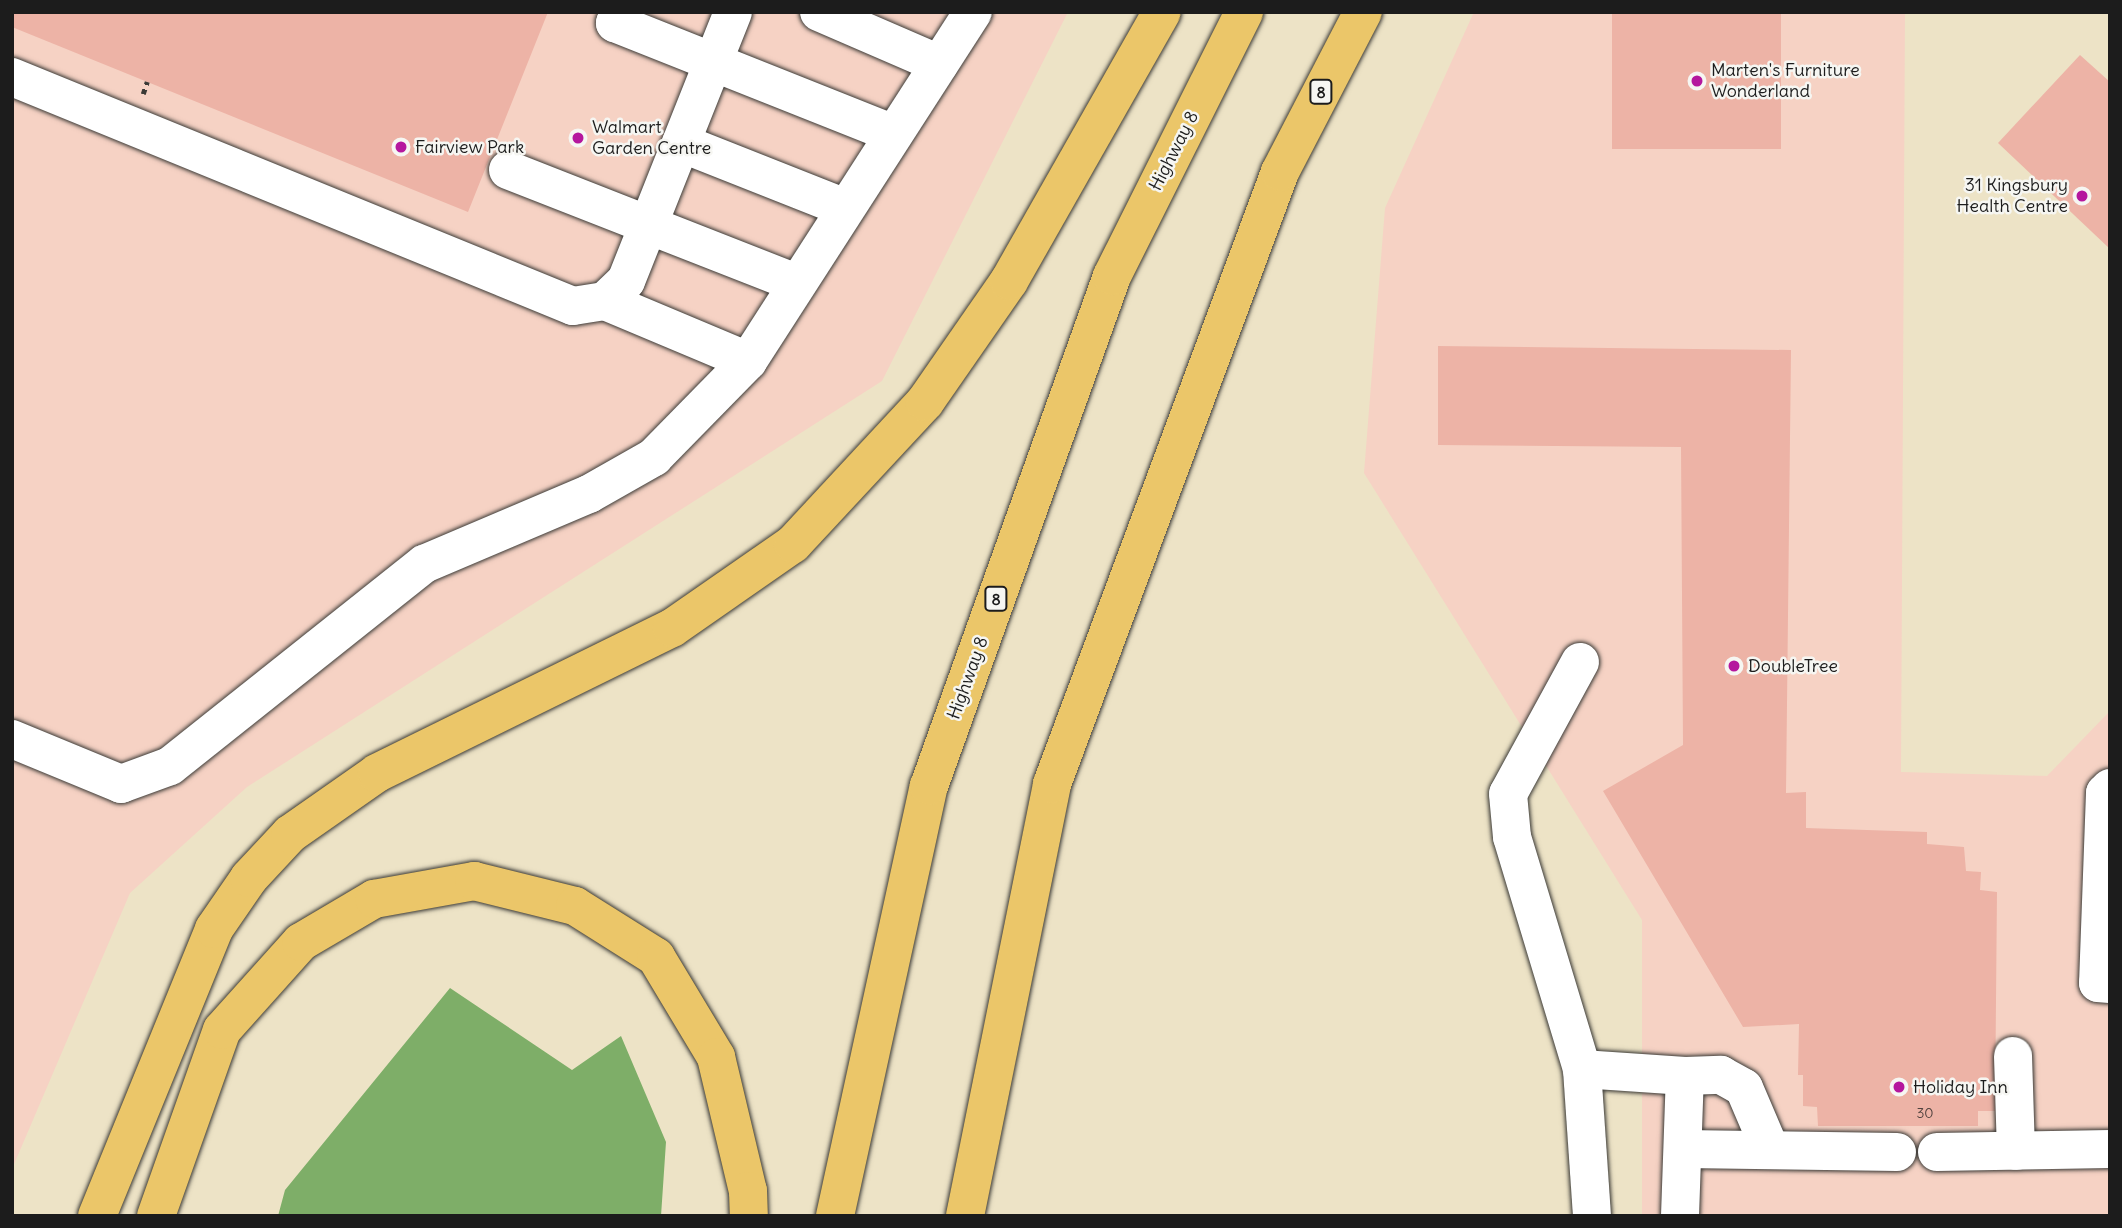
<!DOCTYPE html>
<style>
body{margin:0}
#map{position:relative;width:2122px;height:1228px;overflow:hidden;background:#ede3c6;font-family:Delius,sans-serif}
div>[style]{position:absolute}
.built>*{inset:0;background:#f6d2c4}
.forest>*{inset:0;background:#7eae68}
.building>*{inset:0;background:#edb3a6;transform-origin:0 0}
.path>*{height:4.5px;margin-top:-2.25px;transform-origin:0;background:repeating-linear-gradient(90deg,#3b3a36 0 5px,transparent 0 10px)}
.roads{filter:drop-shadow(0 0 2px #3b3a36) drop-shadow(0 0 2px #3b3a36)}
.minor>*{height:38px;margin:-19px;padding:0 19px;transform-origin:19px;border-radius:19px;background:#fff}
.highway>*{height:38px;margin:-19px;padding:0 19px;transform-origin:19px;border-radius:19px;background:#ebc669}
.dots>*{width:19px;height:19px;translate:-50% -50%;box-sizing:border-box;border:4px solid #f6f6f2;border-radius:50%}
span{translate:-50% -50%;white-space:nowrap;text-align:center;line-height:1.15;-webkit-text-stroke:5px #f6f6f2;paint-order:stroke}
.number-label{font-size:14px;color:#50423e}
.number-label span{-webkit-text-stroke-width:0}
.shield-label span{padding:2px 5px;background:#f6f6f2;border:2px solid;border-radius:5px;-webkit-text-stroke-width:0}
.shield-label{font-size:16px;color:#1c1c1c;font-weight:700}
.poi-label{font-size:18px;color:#1c1c1c}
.left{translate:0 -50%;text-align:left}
.right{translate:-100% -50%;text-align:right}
.street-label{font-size:18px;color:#1c1c1c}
.frame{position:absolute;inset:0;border:14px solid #1c1c1c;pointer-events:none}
</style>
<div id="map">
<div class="built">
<div style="clip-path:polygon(12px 12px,1068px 12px,882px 381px,247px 787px,130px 893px,12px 1169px)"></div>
<div style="clip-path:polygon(1474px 12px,1905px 12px,1901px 772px,2047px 776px,2110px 711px,2110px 1216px,1642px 1216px,1642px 920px,1364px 473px,1385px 208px)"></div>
</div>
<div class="forest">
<div style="clip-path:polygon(450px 988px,572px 1070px,621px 1036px,666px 1142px,661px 1216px,278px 1216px,285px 1190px)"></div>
</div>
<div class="building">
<div style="clip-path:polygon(12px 12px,548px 12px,468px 212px,12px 27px)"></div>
<div style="left:1612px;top:12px;width:169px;height:137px"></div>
<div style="clip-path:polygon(2080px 55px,2110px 82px,2110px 249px,1998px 143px)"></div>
<div style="clip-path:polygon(1438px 346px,1791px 350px,1786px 793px,1806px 792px,1806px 828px,1927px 832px,1927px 844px,1964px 847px,1966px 871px,1981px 872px,1980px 890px,1997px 892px,1995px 1111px,1978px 1111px,1978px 1126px,1818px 1126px,1817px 1107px,1803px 1106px,1803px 1075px,1798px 1075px,1799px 1024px,1743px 1027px,1603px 791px,1683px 745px,1681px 447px,1438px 445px)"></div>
</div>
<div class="path">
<div style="left:143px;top:94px;width:13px;rotate:-72deg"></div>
</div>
<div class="roads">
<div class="minor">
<div style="left:619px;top:12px;width:12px;rotate:110deg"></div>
<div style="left:615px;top:23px;width:300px;rotate:21.7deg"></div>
<div style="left:819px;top:12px;width:131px;rotate:23.4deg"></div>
<div style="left:12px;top:77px;width:606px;rotate:22.21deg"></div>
<div style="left:573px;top:306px;width:32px;rotate:-9deg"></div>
<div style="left:605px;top:301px;width:155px;rotate:22.8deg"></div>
<div style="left:681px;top:143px;width:176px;rotate:21.6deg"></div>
<div style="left:508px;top:170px;width:310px;rotate:21.4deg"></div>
<div style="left:605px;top:301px;width:29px;rotate:-44deg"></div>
<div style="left:626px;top:281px;width:289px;rotate:-68.3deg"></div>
<div style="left:1580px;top:662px;width:150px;rotate:118.6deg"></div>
<div style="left:1508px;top:794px;width:43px;rotate:84.7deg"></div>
<div style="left:1512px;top:837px;width:242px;rotate:73.2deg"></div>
<div style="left:12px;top:739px;width:118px;rotate:22.4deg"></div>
<div style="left:121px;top:784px;width:52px;rotate:-20.2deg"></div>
<div style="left:170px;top:766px;width:325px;rotate:-38.5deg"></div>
<div style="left:424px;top:564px;width:179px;rotate:-23deg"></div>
<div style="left:589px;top:494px;width:75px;rotate:-29.6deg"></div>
<div style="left:654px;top:457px;width:134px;rotate:-45.6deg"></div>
<div style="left:748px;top:361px;width:415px;rotate:-57.2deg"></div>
<div style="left:2110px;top:788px;width:7px;rotate:135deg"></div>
<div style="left:2105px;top:793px;width:190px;rotate:92.1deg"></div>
<div style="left:2098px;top:983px;width:12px;rotate:5deg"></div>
<div style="left:2013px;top:1056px;width:95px;rotate:88.2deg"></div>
<div style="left:1684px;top:1149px;width:213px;rotate:0.8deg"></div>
<div style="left:1937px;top:1152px;width:173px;rotate:-1deg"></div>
<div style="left:1592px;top:1216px;width:147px;rotate:-93.9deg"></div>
<div style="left:1582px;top:1069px;width:103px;rotate:3.9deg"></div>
<div style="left:1680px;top:1216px;width:140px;rotate:-88deg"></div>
<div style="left:1685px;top:1076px;width:36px;rotate:-2deg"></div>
<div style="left:1721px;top:1075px;width:26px;rotate:29deg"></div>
<div style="left:1744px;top:1088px;width:66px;rotate:66.9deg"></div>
</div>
<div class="highway">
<div style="left:97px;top:1216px;width:310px;rotate:-67.8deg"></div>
<div style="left:214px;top:929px;width:62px;rotate:-55.5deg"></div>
<div style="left:249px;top:878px;width:60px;rotate:-47deg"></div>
<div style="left:290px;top:834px;width:106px;rotate:-35deg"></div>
<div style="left:377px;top:773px;width:329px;rotate:-26.2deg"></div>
<div style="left:672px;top:628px;width:147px;rotate:-34.8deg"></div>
<div style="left:793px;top:544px;width:194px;rotate:-47.1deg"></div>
<div style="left:925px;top:402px;width:147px;rotate:-55.2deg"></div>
<div style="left:1009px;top:281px;width:309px;rotate:-60.4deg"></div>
<div style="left:156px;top:1216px;width:197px;rotate:-70.5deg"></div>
<div style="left:222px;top:1030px;width:118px;rotate:-48.1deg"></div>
<div style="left:301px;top:942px;width:85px;rotate:-30.5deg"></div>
<div style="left:374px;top:899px;width:102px;rotate:-10.2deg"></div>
<div style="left:474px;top:881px;width:104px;rotate:13.9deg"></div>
<div style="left:575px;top:906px;width:96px;rotate:32.2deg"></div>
<div style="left:656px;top:957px;width:117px;rotate:59deg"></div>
<div style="left:716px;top:1057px;width:138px;rotate:76.6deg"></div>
<div style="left:748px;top:1191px;width:25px;rotate:88deg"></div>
<div style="left:835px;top:1216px;width:440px;rotate:-77.7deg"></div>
<div style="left:929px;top:786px;width:542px;rotate:-70.26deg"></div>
<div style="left:1112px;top:276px;width:295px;rotate:-63.4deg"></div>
<div style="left:965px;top:1216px;width:441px;rotate:-78.6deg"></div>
<div style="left:1052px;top:784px;width:653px;rotate:-69.57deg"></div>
<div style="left:1280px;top:172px;width:180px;rotate:-62.6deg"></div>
</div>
</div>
<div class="dots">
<div style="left:1697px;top:81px;background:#b5179e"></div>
<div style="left:578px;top:138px;background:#b5179e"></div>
<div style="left:401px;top:147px;background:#b5179e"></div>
<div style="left:2082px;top:196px;background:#b5179e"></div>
<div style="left:1734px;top:666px;background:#b5179e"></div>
<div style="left:1899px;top:1087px;background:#b5179e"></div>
</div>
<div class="number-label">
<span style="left:1925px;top:1113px">30</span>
</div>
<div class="shield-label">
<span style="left:1321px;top:92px">8</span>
<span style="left:996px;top:599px">8</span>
</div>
<div class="poi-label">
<span class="left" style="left:1711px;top:81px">Marten's Furniture<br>Wonderland</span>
<span class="left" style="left:592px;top:138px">Walmart<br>Garden Centre</span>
<span class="left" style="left:415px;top:147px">Fairview Park</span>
<span class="right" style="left:2068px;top:196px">31 Kingsbury<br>Health Centre</span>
<span class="left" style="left:1748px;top:666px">DoubleTree</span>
<span class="left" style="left:1913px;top:1087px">Holiday Inn</span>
</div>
<div class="street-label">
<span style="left:1174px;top:151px;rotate:-63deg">Highway 8</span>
<span style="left:968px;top:678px;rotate:-70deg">Highway 8</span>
</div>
<div class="frame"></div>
</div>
